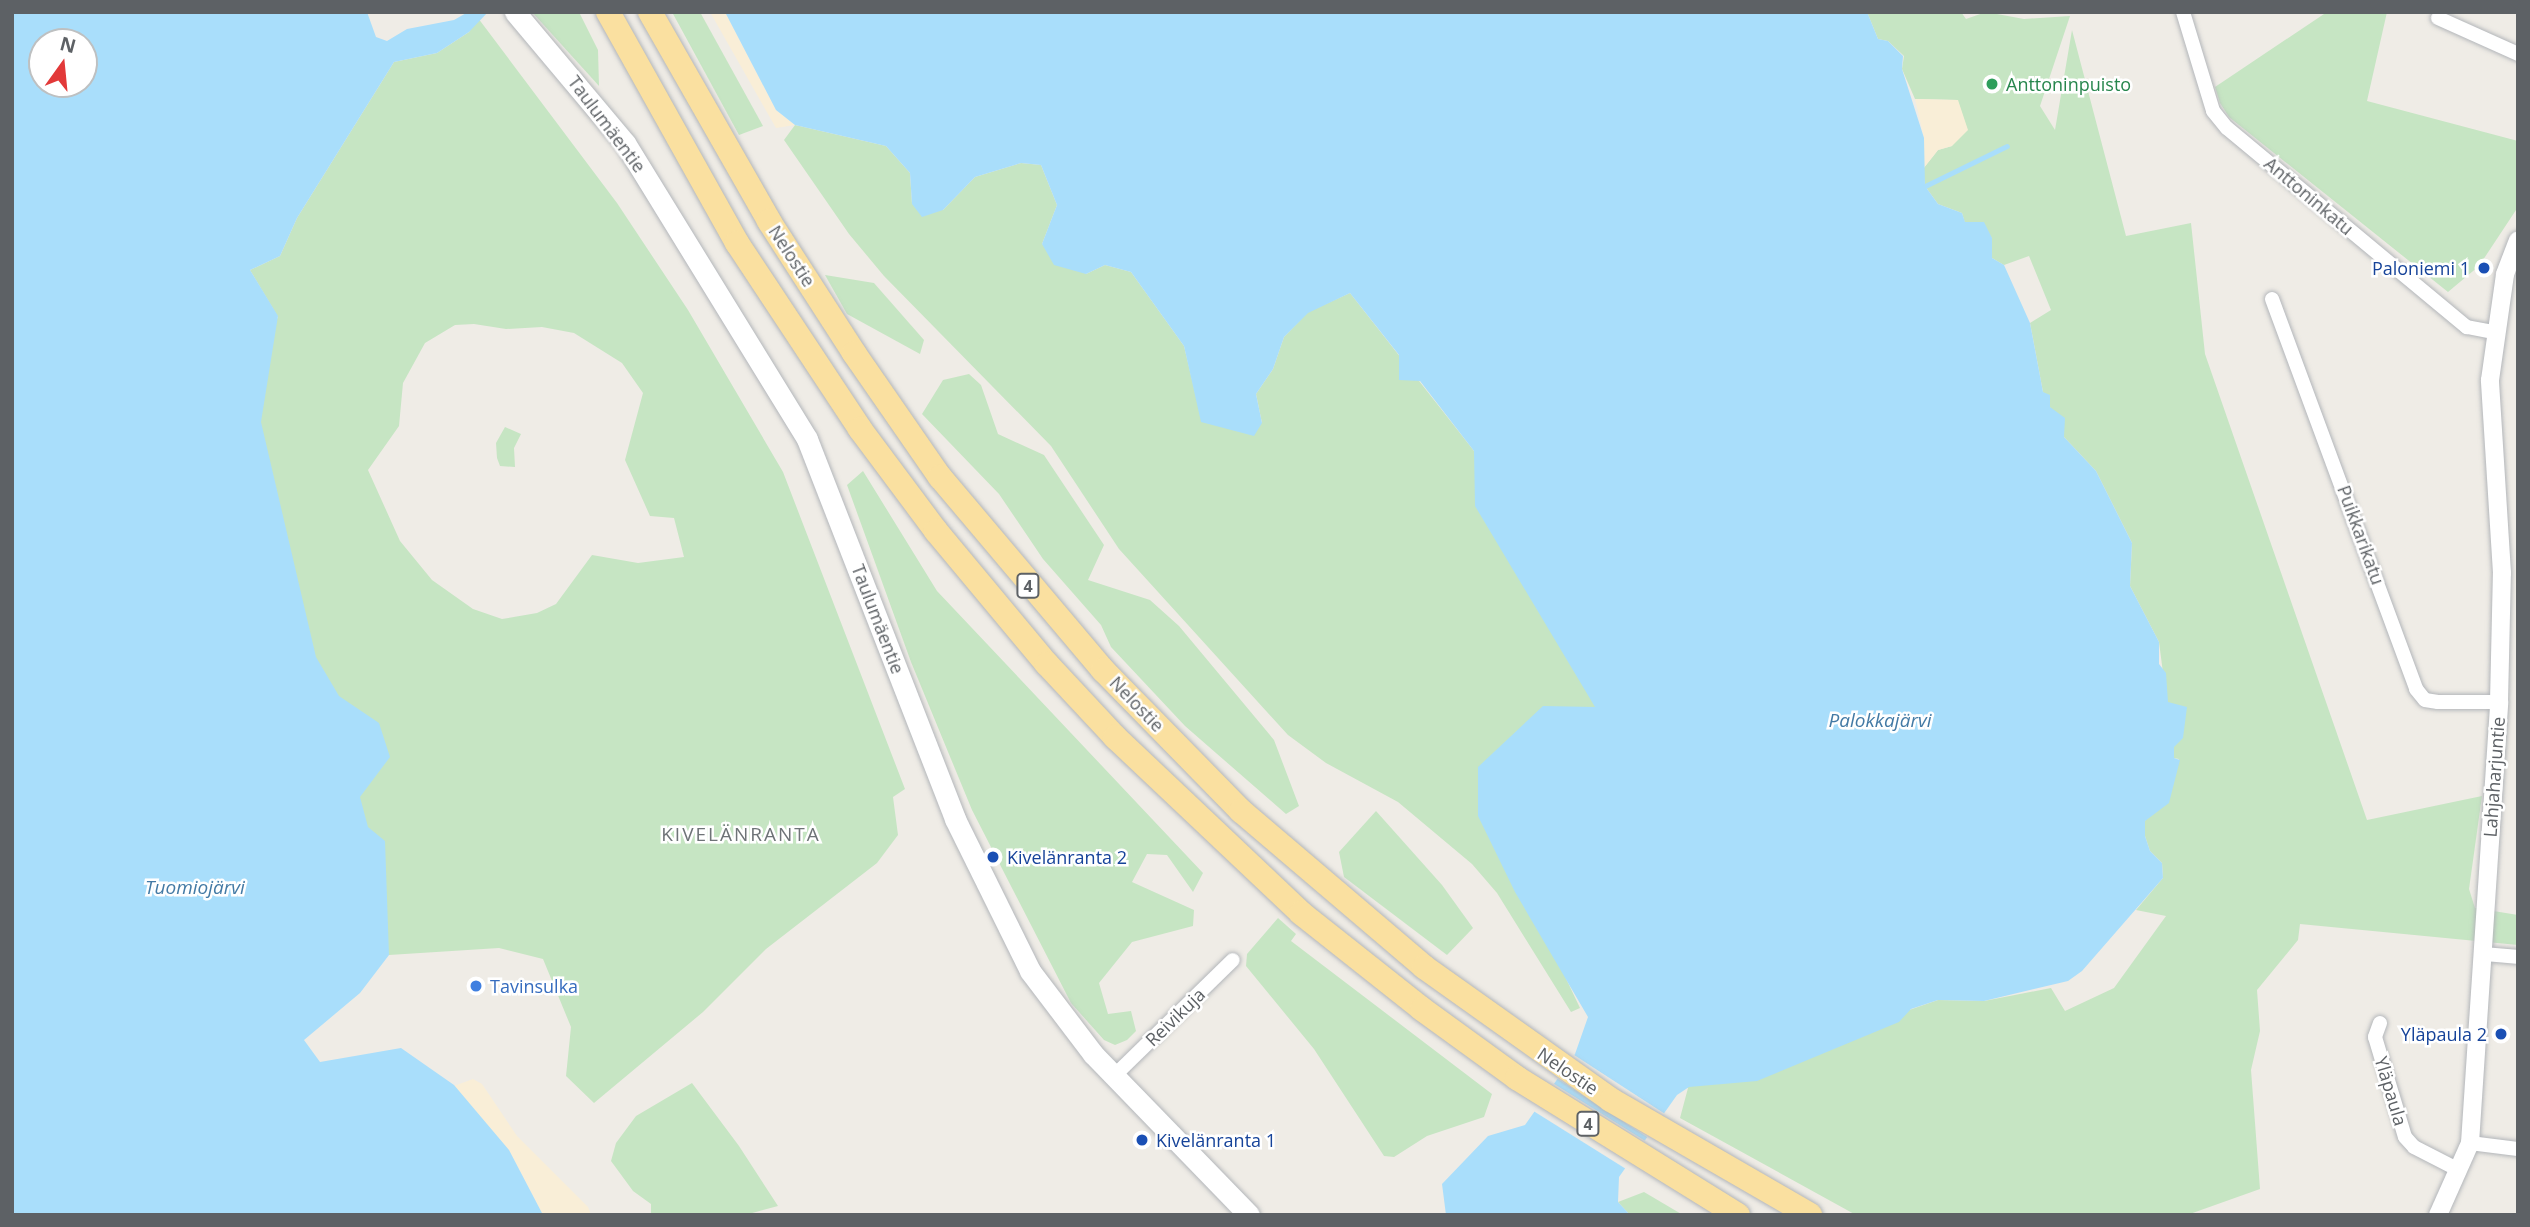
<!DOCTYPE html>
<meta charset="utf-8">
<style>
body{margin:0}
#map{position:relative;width:2530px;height:1227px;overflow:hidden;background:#efece6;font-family:"Open Sans",sans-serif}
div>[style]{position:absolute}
.green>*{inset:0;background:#c6e5c3}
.sand>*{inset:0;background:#f9eed7}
.water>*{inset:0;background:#a9defb}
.pier>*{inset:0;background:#efece6;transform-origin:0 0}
.stream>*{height:5px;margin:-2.5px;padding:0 2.5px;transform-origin:2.5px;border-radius:2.5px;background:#a9defb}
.roads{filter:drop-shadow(0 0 2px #b3b6ba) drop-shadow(0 0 2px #b3b6ba)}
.minor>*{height:14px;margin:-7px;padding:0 7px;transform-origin:7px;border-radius:7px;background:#fff}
.tertiary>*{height:18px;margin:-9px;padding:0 9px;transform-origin:9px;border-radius:9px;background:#fff}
.secondary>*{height:21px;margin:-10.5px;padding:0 10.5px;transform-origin:10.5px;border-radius:10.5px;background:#fff}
.trunk>*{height:24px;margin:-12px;padding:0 12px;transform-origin:12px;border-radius:12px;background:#fae0a0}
.dots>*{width:19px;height:19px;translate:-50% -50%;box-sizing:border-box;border:4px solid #fff;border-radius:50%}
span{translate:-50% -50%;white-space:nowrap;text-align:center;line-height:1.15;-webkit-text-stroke:5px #fff;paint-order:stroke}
.shield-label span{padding:2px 5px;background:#fff;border:2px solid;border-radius:5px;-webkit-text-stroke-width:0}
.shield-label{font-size:16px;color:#5d6165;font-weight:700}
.leisure-label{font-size:18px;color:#27864d}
.left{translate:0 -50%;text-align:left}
.street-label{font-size:18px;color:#5d6165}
.transit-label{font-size:18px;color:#164399}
.right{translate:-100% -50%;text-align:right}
.shop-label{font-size:18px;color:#366cbe}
.water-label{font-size:19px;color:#437aa5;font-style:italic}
.neighbourhood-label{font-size:19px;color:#6e7377;letter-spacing:2px}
.frame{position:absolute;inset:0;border:14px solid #5d6165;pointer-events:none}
.north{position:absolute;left:28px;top:28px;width:70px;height:70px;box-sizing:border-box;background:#fff;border:2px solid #bec0c1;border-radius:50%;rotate:15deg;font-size:19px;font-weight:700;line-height:28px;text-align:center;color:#5d6165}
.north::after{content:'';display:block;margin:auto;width:24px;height:32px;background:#e23939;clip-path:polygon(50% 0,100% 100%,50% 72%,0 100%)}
</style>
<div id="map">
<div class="green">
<div style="clip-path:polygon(532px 12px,579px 12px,598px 50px,599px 86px)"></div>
<div style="clip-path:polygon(672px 12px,700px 12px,763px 126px,739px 135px)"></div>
<div style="clip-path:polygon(1867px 12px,1961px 12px,1966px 19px,1986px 12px,2024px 19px,2070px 16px,2040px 106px,2055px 130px,2072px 30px,2126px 236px,2191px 223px,2205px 354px,2367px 820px,2482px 796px,2469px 889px,2475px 908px,2518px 915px,2518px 945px,2300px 924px,2298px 940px,2257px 990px,2260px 1031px,2251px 1070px,2260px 1189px,2187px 1215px,1856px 1215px,1680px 1118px,1688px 1088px,1684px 1088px,1938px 1000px,1984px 1001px,2051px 988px,2065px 1011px,2114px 988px,2166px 916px,2136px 910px,2163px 878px,2162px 863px,2150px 851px,2145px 836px,2145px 821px,2179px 759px,2174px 758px,2159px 642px,2130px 586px,2132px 543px,2096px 471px,2064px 437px,2043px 392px,2030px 323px,2051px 310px,2029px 256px,2004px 265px,1992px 258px,1992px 238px,1965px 223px,1962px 213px,1938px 204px,1925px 186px,1923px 169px,1938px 150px,1952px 146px,1958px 100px,1915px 99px,1902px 69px,1904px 56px,1888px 41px,1878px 39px)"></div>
<div style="clip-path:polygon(2327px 12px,2387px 12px,2367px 101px,2518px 141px,2518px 207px,2479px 266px,2448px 292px,2229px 117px,2220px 103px,2215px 87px)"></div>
<div style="clip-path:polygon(evenodd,478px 18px,617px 203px,688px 310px,783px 472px,905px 789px,893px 797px,898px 835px,877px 863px,766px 949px,703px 1012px,594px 1103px,566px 1076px,571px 1027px,543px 959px,499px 948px,389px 955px,169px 533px,278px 317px,250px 270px,280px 256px,297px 218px,394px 62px,437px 53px,469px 32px,478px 18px,474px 324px,506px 329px,542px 327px,574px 333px,622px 363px,643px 393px,625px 460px,650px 516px,674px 518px,684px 557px,638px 563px,592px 555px,556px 604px,537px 613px,502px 619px,473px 609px,432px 580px,400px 541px,368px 470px,399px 426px,403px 383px,425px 343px,455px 325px,474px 324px)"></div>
<div style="clip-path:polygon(795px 125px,886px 146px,910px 173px,912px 204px,943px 210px,975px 177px,1021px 163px,1041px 165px,1057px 205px,1042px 244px,1086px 274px,1105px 265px,1131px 272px,1184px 346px,1202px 422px,1262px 423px,1256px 394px,1273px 369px,1284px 337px,1308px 312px,1350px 293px,1474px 451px,1702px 703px,1561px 968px,1580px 1008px,1571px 1012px,1497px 893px,1472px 864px,1398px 802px,1326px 763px,1288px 735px,1119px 549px,1051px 446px,884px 276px,849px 234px,784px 140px)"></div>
<div style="clip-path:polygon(825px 275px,874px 283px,924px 340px,920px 354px,847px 314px)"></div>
<div style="clip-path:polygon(969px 374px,981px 385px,998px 434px,1044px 455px,1104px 545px,1088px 580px,1150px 600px,1179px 626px,1274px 740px,1299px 806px,1286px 814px,1185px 726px,1111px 647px,1101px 625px,1043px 559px,999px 494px,922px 414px,943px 380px)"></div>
<div style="clip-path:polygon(505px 427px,521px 434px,514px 448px,515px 467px,500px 466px,497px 458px,496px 443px)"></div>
<div style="clip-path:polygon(863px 471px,937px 591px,1203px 873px,1193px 892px,1167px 855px,1147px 854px,1132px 882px,1194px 910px,1193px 926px,1132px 942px,1099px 983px,1108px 1014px,1131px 1011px,1136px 1031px,1127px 1040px,1115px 1045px,1104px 1040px,1071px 1003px,972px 810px,911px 662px,847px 485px)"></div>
<div style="clip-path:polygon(1376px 811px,1442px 885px,1473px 928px,1447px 955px,1344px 877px,1339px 852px)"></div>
<div style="clip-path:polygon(1278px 918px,1296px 934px,1291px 941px,1492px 1094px,1484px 1117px,1427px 1136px,1394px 1157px,1384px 1156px,1314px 1049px,1246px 966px,1247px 954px)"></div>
<div style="clip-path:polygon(692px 1083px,739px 1146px,778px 1206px,745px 1215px,651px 1215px,651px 1204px,633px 1191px,611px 1161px,616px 1143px,636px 1116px)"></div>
<div style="clip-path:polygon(1644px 1192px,1683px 1215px,1630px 1215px,1618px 1202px)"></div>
</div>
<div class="sand">
<div style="clip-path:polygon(710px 12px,725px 12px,776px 110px,795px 125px,776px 128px)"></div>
<div style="clip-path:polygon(1915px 99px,1958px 100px,1968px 130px,1952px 146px,1938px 150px,1923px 169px,1924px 138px)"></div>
<div style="clip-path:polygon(473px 1079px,482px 1084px,517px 1136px,588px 1207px,591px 1215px,543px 1215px,509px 1150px,454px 1086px)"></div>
</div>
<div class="water">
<div style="clip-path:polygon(evenodd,12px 12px,367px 12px,376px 37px,387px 41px,407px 29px,454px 20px,468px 12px,488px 12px,469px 32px,437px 53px,394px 62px,297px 218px,280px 256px,250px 270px,278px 316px,261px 422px,316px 657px,339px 696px,379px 723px,390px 757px,360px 797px,368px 827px,385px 841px,389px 955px,360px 993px,304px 1040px,320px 1062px,401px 1048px,454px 1085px,509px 1150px,543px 1215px,12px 1215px,12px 12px,42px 42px,84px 42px,84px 84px,42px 84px,42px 42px)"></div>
<div style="clip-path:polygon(725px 12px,1867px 12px,1878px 39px,1888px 41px,1903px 56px,1902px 69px,1924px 138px,1925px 186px,1938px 204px,1962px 213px,1965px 222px,1984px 222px,1992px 238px,1992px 258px,2004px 265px,2030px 323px,2043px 392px,2050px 395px,2050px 407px,2065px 418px,2064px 437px,2096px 471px,2132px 543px,2130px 586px,2159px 642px,2159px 664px,2166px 673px,2168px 702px,2187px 707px,2183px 738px,2174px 747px,2174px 758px,2180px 760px,2169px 803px,2145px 821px,2145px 836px,2150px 851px,2162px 863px,2163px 878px,2082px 971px,2068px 981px,1984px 1001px,1938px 1000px,1911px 1009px,1899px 1022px,1757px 1081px,1689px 1087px,1677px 1095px,1619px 1177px,1618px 1202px,1630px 1215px,1446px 1215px,1442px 1184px,1488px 1136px,1525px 1125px,1575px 1054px,1588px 1017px,1515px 892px,1478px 816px,1478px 767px,1543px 706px,1595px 707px,1475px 506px,1474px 451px,1420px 381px,1399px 380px,1399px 355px,1350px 293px,1308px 313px,1284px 337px,1273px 369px,1256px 394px,1262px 423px,1254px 436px,1201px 422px,1184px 346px,1131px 272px,1105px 265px,1086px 274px,1054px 265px,1042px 244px,1057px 205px,1041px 165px,1021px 163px,975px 177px,943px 210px,922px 217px,912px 204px,910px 173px,886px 146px,795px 125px,776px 110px)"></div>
</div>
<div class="pier">
<div style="left:1571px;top:1053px;width:114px;height:29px;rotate:33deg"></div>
<div style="left:1551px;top:1082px;width:114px;height:34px;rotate:32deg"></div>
</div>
<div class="stream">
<div style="left:1925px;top:186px;width:91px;rotate:-26deg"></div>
</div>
<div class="roads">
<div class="minor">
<div style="left:2183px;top:12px;width:103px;rotate:73.1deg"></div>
<div style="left:2213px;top:111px;width:22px;rotate:51deg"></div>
<div style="left:2227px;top:128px;width:312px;rotate:39.7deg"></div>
<div style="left:2467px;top:327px;width:26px;rotate:11deg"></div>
<div style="left:2438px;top:18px;width:88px;rotate:24.2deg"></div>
<div style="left:2272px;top:299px;width:416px;rotate:69.7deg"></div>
<div style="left:2416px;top:689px;width:14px;rotate:51deg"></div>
<div style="left:2425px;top:700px;width:13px;rotate:9deg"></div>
<div style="left:2438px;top:702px;width:61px"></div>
<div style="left:2484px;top:954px;width:34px;rotate:5deg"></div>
<div style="left:2380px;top:1023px;width:15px;rotate:110deg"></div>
<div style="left:2375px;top:1037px;width:104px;rotate:73.3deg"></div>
<div style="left:2405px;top:1137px;width:13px;rotate:48deg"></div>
<div style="left:2414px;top:1147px;width:51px;rotate:27.1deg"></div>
<div style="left:1116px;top:1074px;width:163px;rotate:-44.3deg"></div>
<div style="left:2470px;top:1143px;width:48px;rotate:7.1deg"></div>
</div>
<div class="tertiary">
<div style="left:2438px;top:1215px;width:79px;rotate:-66deg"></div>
<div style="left:2470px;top:1143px;width:442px;rotate:-86.2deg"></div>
<div style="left:2499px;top:702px;width:129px;rotate:-88.7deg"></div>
<div style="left:2502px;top:573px;width:193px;rotate:-93.6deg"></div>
<div style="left:2490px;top:380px;width:107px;rotate:-81.9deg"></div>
<div style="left:2505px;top:274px;width:36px;rotate:-69deg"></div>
</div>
<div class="secondary">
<div style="left:515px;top:12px;width:171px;rotate:50deg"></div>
<div style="left:625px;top:143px;width:347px;rotate:58.4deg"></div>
<div style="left:807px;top:439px;width:408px;rotate:68.7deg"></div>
<div style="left:955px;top:819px;width:169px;rotate:63.7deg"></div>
<div style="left:1030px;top:971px;width:104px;rotate:52.8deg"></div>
<div style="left:1093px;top:1054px;width:224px;rotate:45.9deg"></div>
</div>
<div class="trunk">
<div style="left:608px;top:12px;width:265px;rotate:60.8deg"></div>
<div style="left:737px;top:243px;width:223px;rotate:56.5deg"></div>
<div style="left:860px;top:429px;width:127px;rotate:53.3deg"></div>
<div style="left:936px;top:531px;width:173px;rotate:50.2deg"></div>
<div style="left:1047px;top:664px;width:100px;rotate:47deg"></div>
<div style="left:1115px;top:737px;width:256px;rotate:43.4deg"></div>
<div style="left:1301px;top:913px;width:154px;rotate:38.4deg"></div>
<div style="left:1422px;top:1009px;width:117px;rotate:36deg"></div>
<div style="left:1517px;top:1078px;width:260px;rotate:31.8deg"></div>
<div style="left:650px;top:12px;width:241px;rotate:60.3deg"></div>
<div style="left:769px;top:221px;width:157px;rotate:57.2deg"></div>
<div style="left:854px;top:353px;width:151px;rotate:55.3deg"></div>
<div style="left:940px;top:477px;width:253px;rotate:49.8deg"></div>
<div style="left:1103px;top:670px;width:197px;rotate:45.6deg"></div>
<div style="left:1241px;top:811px;width:240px;rotate:40.4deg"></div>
<div style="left:1424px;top:967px;width:229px;rotate:35.4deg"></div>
<div style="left:1611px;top:1100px;width:230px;rotate:30deg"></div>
</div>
</div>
<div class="dots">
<div style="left:1992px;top:84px;background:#2e9e5b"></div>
<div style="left:2484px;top:268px;background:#1a4fb4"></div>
<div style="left:993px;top:857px;background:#1a4fb4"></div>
<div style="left:476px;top:986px;background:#3f7fe0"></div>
<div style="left:2501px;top:1034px;background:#1a4fb4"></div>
<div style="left:1142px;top:1140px;background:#1a4fb4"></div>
</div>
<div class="shield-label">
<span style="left:1028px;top:586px">4</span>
<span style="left:1588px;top:1124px">4</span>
</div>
<div class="leisure-label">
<span class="left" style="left:2006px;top:84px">Anttoninpuisto</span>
</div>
<div class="street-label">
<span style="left:607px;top:124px;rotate:53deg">Taulumäentie</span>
<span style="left:2309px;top:196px;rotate:40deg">Anttoninkatu</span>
<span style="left:792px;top:256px;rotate:57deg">Nelostie</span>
<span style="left:2361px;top:535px;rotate:70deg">Puikkarikatu</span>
<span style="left:878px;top:619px;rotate:69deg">Taulumäentie</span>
<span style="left:1137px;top:704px;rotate:46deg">Nelostie</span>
<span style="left:2494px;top:777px;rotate:-86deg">Lahjaharjuntie</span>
<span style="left:1175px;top:1017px;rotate:-44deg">Reivikuja</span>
<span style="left:1568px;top:1071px;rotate:34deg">Nelostie</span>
<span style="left:2391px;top:1091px;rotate:73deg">Yläpaula</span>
</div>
<div class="transit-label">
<span class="right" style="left:2470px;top:268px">Paloniemi 1</span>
<span class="left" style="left:1007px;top:857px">Kivelänranta 2</span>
<span class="right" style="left:2487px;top:1034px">Yläpaula 2</span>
<span class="left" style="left:1156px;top:1140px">Kivelänranta 1</span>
</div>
<div class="shop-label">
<span class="left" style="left:490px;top:986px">Tavinsulka</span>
</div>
<div class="water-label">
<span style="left:1880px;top:721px">Palokkajärvi</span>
<span style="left:195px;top:888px">Tuomiojärvi</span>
</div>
<div class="neighbourhood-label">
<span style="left:741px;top:835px">KIVELÄNRANTA</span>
</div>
<div class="frame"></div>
<div class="north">N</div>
</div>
